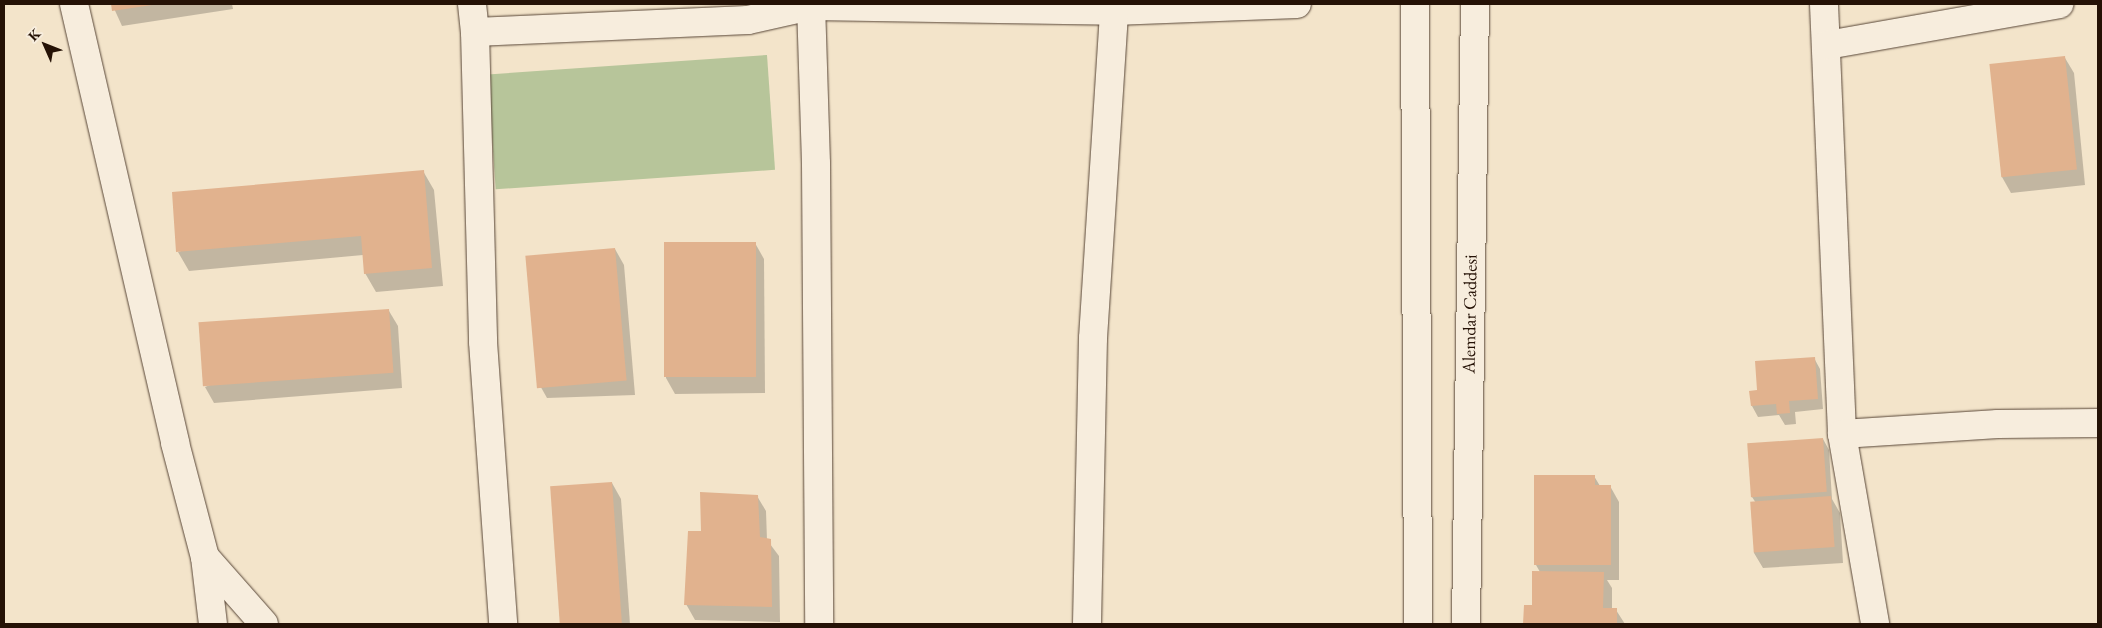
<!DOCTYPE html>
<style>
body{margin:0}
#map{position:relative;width:2102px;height:628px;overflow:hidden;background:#f3e4ca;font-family:"EB Garamond",serif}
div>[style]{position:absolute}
.green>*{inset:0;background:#b7c59a;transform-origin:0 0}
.shadow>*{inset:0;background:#0003}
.building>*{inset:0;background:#e1b28e;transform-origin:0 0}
.roads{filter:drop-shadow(0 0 1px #584637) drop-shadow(0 0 1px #584637)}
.minor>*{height:28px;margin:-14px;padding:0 14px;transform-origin:14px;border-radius:14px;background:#f7eddd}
.tertiary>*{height:28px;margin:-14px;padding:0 14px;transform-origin:14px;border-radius:14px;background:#f7eddd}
.secondary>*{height:28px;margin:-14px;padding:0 14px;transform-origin:14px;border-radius:14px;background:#f7eddd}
span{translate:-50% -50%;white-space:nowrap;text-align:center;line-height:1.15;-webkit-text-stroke:5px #f7eddd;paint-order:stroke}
.street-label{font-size:18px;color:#251206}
.frame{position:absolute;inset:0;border:5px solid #251206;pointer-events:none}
.north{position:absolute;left:20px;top:20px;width:50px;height:50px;-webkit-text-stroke:4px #f7eddd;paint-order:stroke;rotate:314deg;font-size:14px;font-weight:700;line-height:20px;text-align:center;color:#251206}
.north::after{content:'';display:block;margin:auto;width:18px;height:22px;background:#251206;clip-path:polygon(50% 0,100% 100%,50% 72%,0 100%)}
</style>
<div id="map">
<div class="green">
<div style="left:767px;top:55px;width:115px;height:280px;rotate:86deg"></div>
</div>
<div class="shadow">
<div style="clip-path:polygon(112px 4px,232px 4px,233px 9px,122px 26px)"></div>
<div style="clip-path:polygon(2065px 58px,2074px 73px,2085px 185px,2011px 193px,2002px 177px,1991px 65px)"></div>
<div style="clip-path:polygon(423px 171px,434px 190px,443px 286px,376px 292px,365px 273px,363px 255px,189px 271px,178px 252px)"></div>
<div style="clip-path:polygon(755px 243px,764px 259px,765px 393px,675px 394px,666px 378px,665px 244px)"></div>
<div style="clip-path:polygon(615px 249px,624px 265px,635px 395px,547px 398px,538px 382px)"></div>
<div style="clip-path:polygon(389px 311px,398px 326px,402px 388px,214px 403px,205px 387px)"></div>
<div style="clip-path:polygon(1814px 358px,1820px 369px,1823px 409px,1795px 412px,1796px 424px,1785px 425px,1779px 415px,1758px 417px,1752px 406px,1751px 392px,1759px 391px)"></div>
<div style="clip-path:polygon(1823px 439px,1829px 450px,1832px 499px,1840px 513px,1843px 563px,1763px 568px,1754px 553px,1756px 503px,1752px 497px)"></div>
<div style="clip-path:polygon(1594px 476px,1600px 486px,1610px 486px,1619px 502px,1619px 580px,1607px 580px,1612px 588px,1612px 610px,1616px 610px,1625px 624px,1524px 624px,1525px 606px,1533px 606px,1540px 572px,1536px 565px)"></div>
<div style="clip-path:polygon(612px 483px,621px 499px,630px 624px,561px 624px,551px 488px)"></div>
<div style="clip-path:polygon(757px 496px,766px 511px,767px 540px,779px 556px,780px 622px,695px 620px,686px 604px,702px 533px)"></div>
</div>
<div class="building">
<div style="clip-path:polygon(111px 4px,152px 4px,152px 5px,112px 11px)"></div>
<div style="left:2065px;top:56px;width:114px;height:76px;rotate:84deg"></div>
<div style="clip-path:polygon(424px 170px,432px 268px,364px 274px,361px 236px,176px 252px,172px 192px)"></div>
<div style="left:756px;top:242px;width:135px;height:92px;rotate:90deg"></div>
<div style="left:615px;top:248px;width:133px;height:90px;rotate:85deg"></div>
<div style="left:389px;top:309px;width:64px;height:191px;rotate:86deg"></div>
<div style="clip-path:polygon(1815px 357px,1818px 399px,1789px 401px,1790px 413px,1777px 414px,1776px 404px,1751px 406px,1749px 391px,1757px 390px,1755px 361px)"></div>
<div style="left:1823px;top:438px;width:54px;height:76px;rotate:86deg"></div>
<div style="clip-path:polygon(1534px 475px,1595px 475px,1595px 485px,1611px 485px,1611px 565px,1534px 565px)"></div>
<div style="left:612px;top:482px;width:142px;height:62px;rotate:86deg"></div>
<div style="clip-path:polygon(700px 492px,758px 495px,760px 537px,771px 539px,772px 607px,684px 605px,688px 531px,701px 531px)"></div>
<div style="left:1831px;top:496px;width:51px;height:81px;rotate:86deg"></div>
<div style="clip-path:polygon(1532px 571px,1604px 572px,1603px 608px,1617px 608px,1617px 624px,1523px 624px,1524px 605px,1532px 605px)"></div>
</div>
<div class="roads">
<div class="minor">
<div style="left:74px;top:4px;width:450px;rotate:77deg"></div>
<div style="left:175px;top:443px;width:118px;rotate:75.3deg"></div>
<div style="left:205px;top:557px;width:67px;rotate:83.2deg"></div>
<div style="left:472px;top:4px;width:28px;rotate:84deg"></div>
<div style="left:475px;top:32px;width:273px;rotate:-2.5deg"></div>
<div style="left:748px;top:20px;width:65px;rotate:-12.5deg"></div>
<div style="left:811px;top:6px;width:303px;rotate:0.9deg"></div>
<div style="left:1114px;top:11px;width:183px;rotate:-2.2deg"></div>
<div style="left:1824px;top:4px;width:430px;rotate:87.6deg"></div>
<div style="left:1842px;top:434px;width:193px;rotate:80.1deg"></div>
<div style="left:475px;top:32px;width:310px;rotate:88.5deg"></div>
<div style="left:483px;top:342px;width:283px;rotate:85.9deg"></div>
<div style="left:1827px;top:45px;width:236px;rotate:-10deg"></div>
<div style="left:1842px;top:434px;width:156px;rotate:-3.7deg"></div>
<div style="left:1998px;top:424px;width:100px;rotate:-0.6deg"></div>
<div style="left:205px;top:557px;width:89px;rotate:48.6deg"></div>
<div style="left:1087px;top:624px;width:286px;rotate:-88.8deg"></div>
<div style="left:1093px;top:338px;width:328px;rotate:-86.3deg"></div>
</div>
<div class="tertiary">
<div style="left:811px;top:4px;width:160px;rotate:88.2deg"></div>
<div style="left:816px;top:164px;width:460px;rotate:89.6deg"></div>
</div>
<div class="secondary">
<div style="left:1415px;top:4px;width:620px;rotate:89.72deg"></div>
<div style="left:1466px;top:624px;width:620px;rotate:-89.17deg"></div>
</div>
</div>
<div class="street-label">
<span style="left:1470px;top:314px;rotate:-89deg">Alemdar Caddesi</span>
</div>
<div class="frame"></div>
<div class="north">K</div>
</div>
